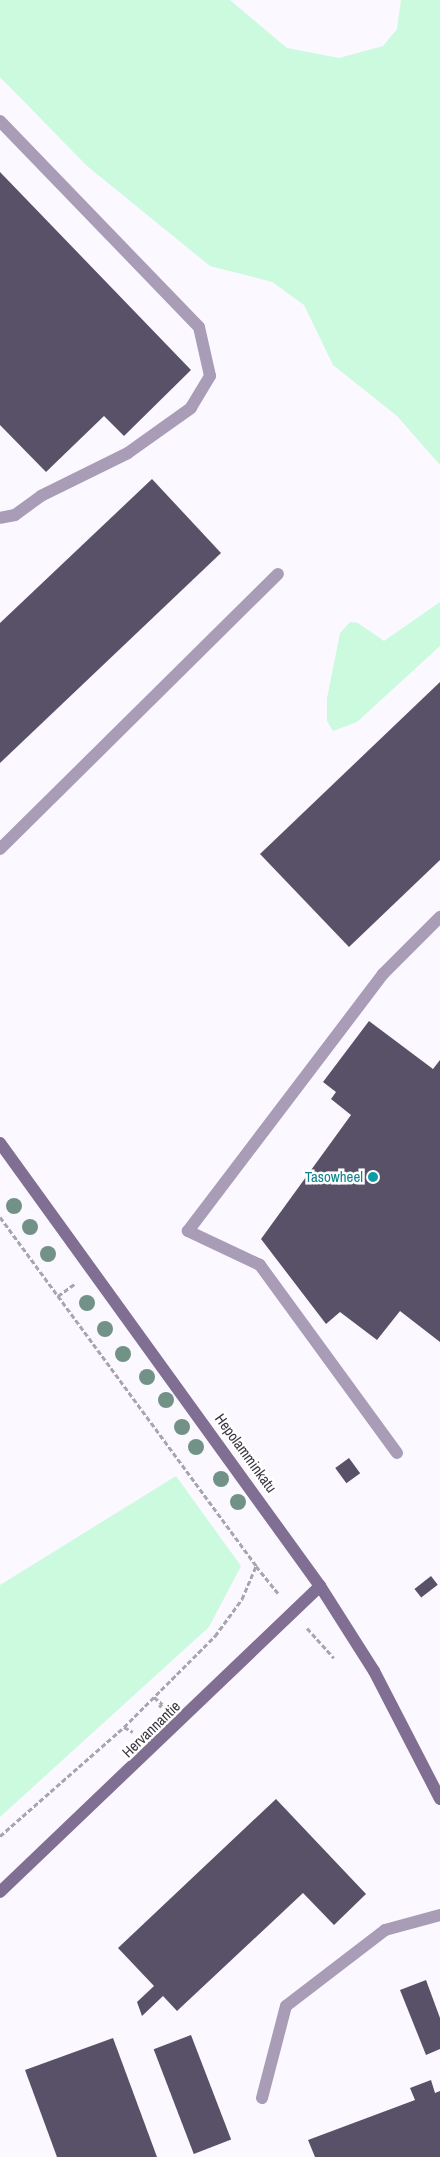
<!DOCTYPE html>
<style>
body{margin:0}
#map{position:relative;width:440px;height:2157px;overflow:hidden;background:#fbf9ff;font-family:"Archivo Narrow",sans-serif}
div>[style]{position:absolute}
.green>*{inset:0;background:#cbfadf}
.building>*{inset:0;background:#595167;transform-origin:0 0}
.path>*{height:3px;margin-top:-1.5px;transform-origin:0;background:repeating-linear-gradient(90deg,#a7a5ad 0 5px,transparent 0 7.5px)}
.lane>*{height:12px;margin:-6px;padding:0 6px;transform-origin:6px;border-radius:6px;background:#a89cb6}
.secondary>*{height:12px;margin:-6px;padding:0 6px;transform-origin:6px;border-radius:6px;background:#806e93}
.trees>*{width:16px;height:16px;margin:-8px;border-radius:50%;background:#729287}
.dots>*{width:14px;height:14px;translate:-50% -50%;box-sizing:border-box;border:2px solid #fff;border-radius:50%}
span{translate:-50% -50%;white-space:nowrap;text-align:center;line-height:1.15;-webkit-text-stroke:5px #fff;paint-order:stroke}
.culture-label{font-size:15px;color:#0d838f}
.right{translate:-100% -50%;text-align:right}
.street-label{font-size:15px;color:#3b3742}
</style>
<div id="map">
<div class="green">
<div style="clip-path:polygon(0 0,230px 0,287px 48px,339px 58px,383px 46px,397px 29px,401px 0,440px 0,440px 465px,397px 416px,333px 365px,304px 305px,272px 282px,210px 266px,87px 166px,0 77px)"></div>
<div style="clip-path:polygon(440px 602px,440px 646px,357px 722px,333px 731px,327px 721px,327px 698px,340px 633px,350px 622px,358px 623px,384px 641px)"></div>
<div style="clip-path:polygon(176px 1476px,241px 1566px,209px 1627px,0 1817px,0 1585px)"></div>
</div>
<div class="building">
<div style="clip-path:polygon(0 172px,191px 370px,124px 436px,104px 416px,46px 472px,0 425px)"></div>
<div style="clip-path:polygon(152px 479px,221px 553px,0 763px,0 623px)"></div>
<div style="clip-path:polygon(440px 682px,440px 860px,349px 947px,260px 854px)"></div>
<div style="clip-path:polygon(369px 1021px,433px 1069px,440px 1060px,440px 1342px,400px 1311px,377px 1340px,340px 1312px,326px 1324px,261px 1239px,351px 1115px,331px 1099px,336px 1092px,323px 1082px)"></div>
<div style="left:349px;top:1458px;width:19px;height:17px;rotate:54deg"></div>
<div style="left:431px;top:1576px;width:11px;height:21px;rotate:52deg"></div>
<div style="clip-path:polygon(276px 1799px,366px 1894px,334px 1925px,303px 1893px,177px 2011px,163px 1996px,142px 2016px,137px 2002px,154px 1986px,118px 1948px)"></div>
<div style="clip-path:polygon(426px 1980px,440px 2018px,440px 2049px,426px 2055px,400px 1990px)"></div>
<div style="left:191px;top:2035px;width:112px;height:40px;rotate:69deg"></div>
<div style="clip-path:polygon(113px 2038px,157px 2157px,57px 2157px,25px 2070px)"></div>
<div style="clip-path:polygon(431px 2080px,435px 2093px,440px 2091px,440px 2157px,315px 2157px,308px 2140px,415px 2100px,410px 2088px)"></div>
</div>
<div class="path">
<div style="left:0;top:1217px;width:433px;rotate:53.7deg"></div>
<div style="left:58px;top:1296px;width:22px;rotate:-36deg"></div>
<div style="left:307px;top:1628px;width:40px;rotate:48deg"></div>
<div style="left:154px;top:1697px;width:11px;rotate:41deg"></div>
<div style="left:162px;top:1704px;width:4px;rotate:135deg"></div>
<div style="left:124px;top:1727px;width:10px;rotate:29deg"></div>
<div style="left:0;top:1836px;width:165px;rotate:-41.3deg"></div>
<div style="left:124px;top:1727px;width:129px;rotate:-45deg"></div>
<div style="left:215px;top:1636px;width:46px;rotate:-53.9deg"></div>
<div style="left:242px;top:1599px;width:36px;rotate:-67deg"></div>
<div style="left:256px;top:1566px;width:36px;rotate:51deg"></div>
</div>
<div class="lane">
<div style="left:0;top:121px;width:286px;rotate:46deg"></div>
<div style="left:199px;top:327px;width:50px;rotate:77.3deg"></div>
<div style="left:210px;top:376px;width:37px;rotate:121deg"></div>
<div style="left:191px;top:408px;width:77px;rotate:144.5deg"></div>
<div style="left:128px;top:453px;width:97px;rotate:153.7deg"></div>
<div style="left:41px;top:496px;width:32px;rotate:144deg"></div>
<div style="left:15px;top:515px;width:15px;rotate:169deg"></div>
<div style="left:0;top:849px;width:391px;rotate:-44.7deg"></div>
<div style="left:397px;top:1453px;width:233px;rotate:-126.1deg"></div>
<div style="left:260px;top:1265px;width:80px;rotate:-154.7deg"></div>
<div style="left:188px;top:1231px;width:323px;rotate:-52.8deg"></div>
<div style="left:383px;top:974px;width:81px;rotate:-45deg"></div>
<div style="left:262px;top:2098px;width:95px;rotate:-75.4deg"></div>
<div style="left:286px;top:2006px;width:125px;rotate:-37.5deg"></div>
<div style="left:385px;top:1930px;width:57px;rotate:-15.3deg"></div>
</div>
<div class="secondary">
<div style="left:0;top:1143px;width:546px;rotate:54.16deg"></div>
<div style="left:320px;top:1586px;width:101px;rotate:57.6deg"></div>
<div style="left:374px;top:1671px;width:144px;rotate:62.7deg"></div>
<div style="left:0;top:1892px;width:443px;rotate:-43.7deg"></div>
</div>
<div class="trees">
<div style="left:14px;top:1206px"></div>
<div style="left:30px;top:1227px"></div>
<div style="left:48px;top:1254px"></div>
<div style="left:87px;top:1303px"></div>
<div style="left:105px;top:1329px"></div>
<div style="left:123px;top:1354px"></div>
<div style="left:147px;top:1377px"></div>
<div style="left:166px;top:1400px"></div>
<div style="left:182px;top:1427px"></div>
<div style="left:196px;top:1447px"></div>
<div style="left:221px;top:1479px"></div>
<div style="left:238px;top:1502px"></div>
</div>
<div class="dots">
<div style="left:373px;top:1177px;background:#0f9aa8"></div>
</div>
<div class="culture-label">
<span class="right" style="left:363px;top:1177px">Tasowheel</span>
</div>
<div class="street-label">
<span style="left:246px;top:1453px;rotate:54deg">Hepolamminkatu</span>
<span style="left:151px;top:1729px;rotate:-44deg">Hervannantie</span>
</div>
</div>
